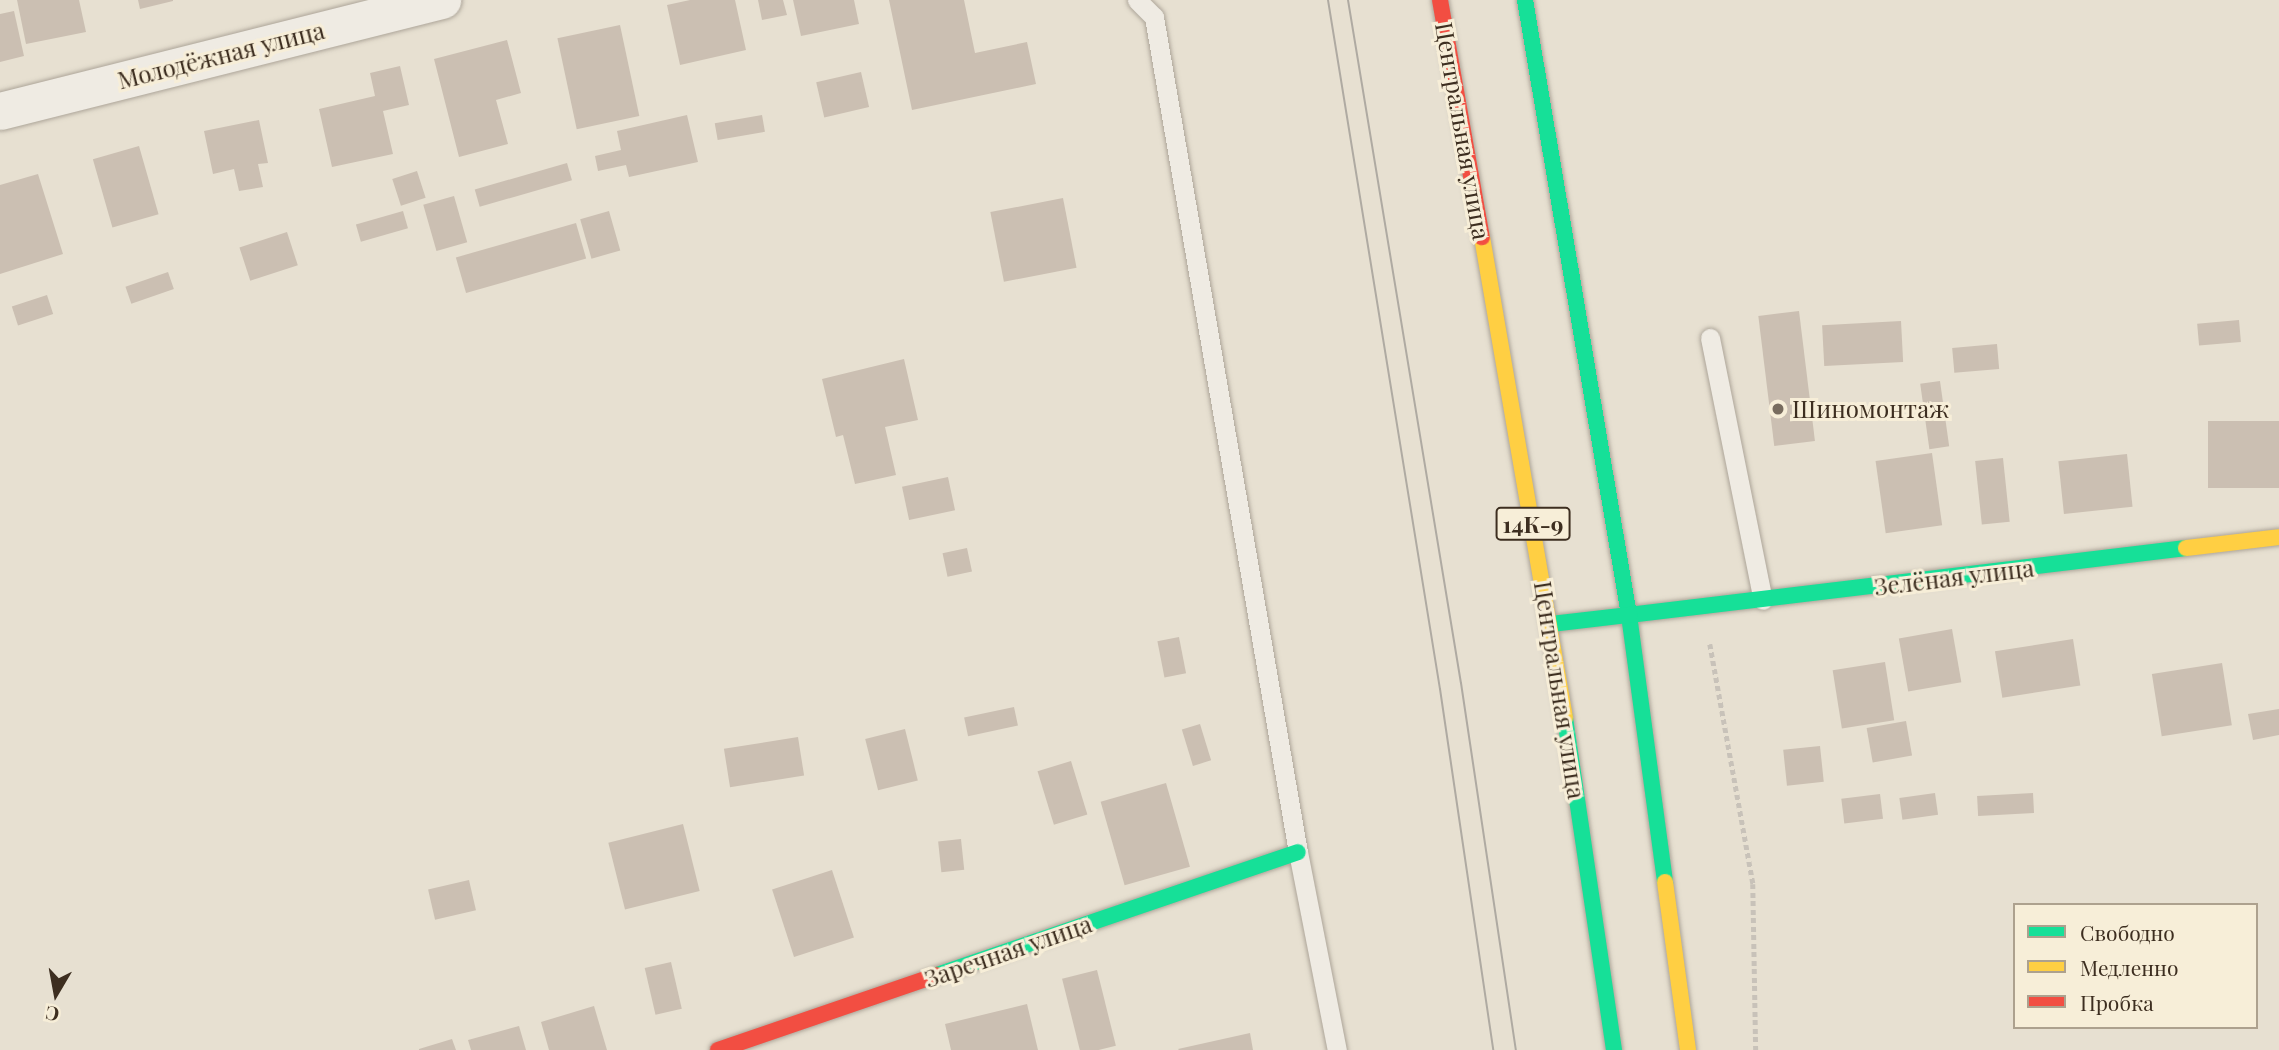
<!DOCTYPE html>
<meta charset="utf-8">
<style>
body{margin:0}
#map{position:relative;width:2279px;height:1050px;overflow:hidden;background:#e7e0d1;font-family:"Playfair Display",serif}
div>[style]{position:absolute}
.building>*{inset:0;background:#cbbfb2;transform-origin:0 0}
.path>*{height:4.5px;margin-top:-2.25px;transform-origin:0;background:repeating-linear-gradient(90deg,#c8c2b9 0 5px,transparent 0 8.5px)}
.roads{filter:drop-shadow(0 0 2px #ada599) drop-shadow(0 0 2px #ada599)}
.lane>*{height:19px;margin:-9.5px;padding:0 9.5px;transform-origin:9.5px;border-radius:9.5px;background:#efebe3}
.street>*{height:37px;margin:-18.5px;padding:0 18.5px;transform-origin:18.5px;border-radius:18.5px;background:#efebe3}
.fast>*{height:16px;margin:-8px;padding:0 8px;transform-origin:8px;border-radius:8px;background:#16e098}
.slow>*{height:16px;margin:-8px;padding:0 8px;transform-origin:8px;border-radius:8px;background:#ffcf43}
.jam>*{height:16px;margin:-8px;padding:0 8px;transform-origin:8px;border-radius:8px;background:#f24e42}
.tram>*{height:2px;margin:-1px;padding:0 1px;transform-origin:1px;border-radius:1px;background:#afaaa2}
.dots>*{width:19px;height:19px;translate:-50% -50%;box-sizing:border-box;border:4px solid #f7eed8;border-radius:50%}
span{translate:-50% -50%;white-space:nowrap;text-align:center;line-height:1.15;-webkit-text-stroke:6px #f7eed8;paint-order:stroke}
.shield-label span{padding:2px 5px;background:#f7eed8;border:2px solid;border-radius:5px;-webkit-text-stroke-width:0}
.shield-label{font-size:23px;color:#3d2e20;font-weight:700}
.street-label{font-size:24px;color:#3d2e20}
.poi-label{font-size:24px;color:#3d2e20}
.left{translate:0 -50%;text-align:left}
.legend{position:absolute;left:2013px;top:903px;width:245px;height:126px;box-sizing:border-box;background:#f7eed8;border:2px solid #ada18e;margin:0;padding:9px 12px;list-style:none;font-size:21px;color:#3d2e20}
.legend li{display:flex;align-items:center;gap:14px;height:35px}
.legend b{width:35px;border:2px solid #ada18e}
.north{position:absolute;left:21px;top:959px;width:70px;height:70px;-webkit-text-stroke:5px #f7eed8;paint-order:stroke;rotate:190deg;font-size:19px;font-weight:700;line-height:28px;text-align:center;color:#3d2e20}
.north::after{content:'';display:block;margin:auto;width:24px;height:32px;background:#3d2e20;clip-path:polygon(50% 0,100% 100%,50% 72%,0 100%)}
</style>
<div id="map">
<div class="building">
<div style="clip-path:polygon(17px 0,79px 0,86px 32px,26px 44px)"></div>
<div style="clip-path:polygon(138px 0,173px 0,173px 1px,140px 9px)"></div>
<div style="clip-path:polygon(690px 0,735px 0,746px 50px,680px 65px,667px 5px)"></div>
<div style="clip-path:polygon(758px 0,783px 0,787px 15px,762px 20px)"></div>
<div style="clip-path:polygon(793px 0,854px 0,859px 24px,801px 36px)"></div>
<div style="clip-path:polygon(889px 0,964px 0,975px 53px,1027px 42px,1036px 84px,912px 110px)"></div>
<div style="clip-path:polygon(14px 11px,24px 56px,0 62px,0 14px)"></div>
<div style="left:620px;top:25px;width:93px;height:64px;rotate:78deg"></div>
<div style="clip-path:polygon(507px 40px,521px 93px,496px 100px,508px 144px,459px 157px,434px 59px)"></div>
<div style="clip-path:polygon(400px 66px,409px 105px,383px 111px,393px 154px,332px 167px,319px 109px,375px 96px,370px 73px)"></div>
<div style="left:861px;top:72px;width:36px;height:46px;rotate:77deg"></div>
<div style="clip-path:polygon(687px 115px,698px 162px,629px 177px,626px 165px,598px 171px,595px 156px,621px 150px,617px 131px)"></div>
<div style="left:762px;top:115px;width:17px;height:48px;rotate:80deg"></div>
<div style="clip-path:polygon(259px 120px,268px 163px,258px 164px,263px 187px,239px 191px,234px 169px,213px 174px,204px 131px)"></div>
<div style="left:139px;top:146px;width:71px;height:48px;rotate:74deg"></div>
<div style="left:567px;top:163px;width:18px;height:96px;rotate:74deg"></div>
<div style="left:417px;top:171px;width:28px;height:26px;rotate:72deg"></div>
<div style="clip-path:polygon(38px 174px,63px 254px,0 274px,0 185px)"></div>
<div style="left:454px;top:196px;width:48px;height:32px;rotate:74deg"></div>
<div style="left:1063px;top:198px;width:71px;height:74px;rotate:79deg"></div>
<div style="left:403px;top:211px;width:18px;height:49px;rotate:74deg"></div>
<div style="left:609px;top:211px;width:41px;height:30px;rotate:74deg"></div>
<div style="left:576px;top:223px;width:37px;height:125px;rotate:74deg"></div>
<div style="left:287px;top:232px;width:35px;height:50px;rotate:72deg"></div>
<div style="left:168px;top:272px;width:18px;height:45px;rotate:71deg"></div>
<div style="left:47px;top:295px;width:20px;height:37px;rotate:72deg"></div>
<div style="left:1799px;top:311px;width:131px;height:41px;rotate:83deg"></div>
<div style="left:2239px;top:320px;width:22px;height:42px;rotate:85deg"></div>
<div style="left:1901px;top:321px;width:41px;height:79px;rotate:87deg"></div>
<div style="left:1997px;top:344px;width:25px;height:45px;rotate:85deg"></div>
<div style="clip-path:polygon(904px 359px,918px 420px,885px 427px,896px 475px,855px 484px,843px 435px,836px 437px,822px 379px)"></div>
<div style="left:1940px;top:381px;width:66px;height:20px;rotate:82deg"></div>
<div style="left:2279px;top:421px;width:67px;height:71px;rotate:90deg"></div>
<div style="left:1932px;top:453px;width:73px;height:57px;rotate:82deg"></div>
<div style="left:2127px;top:454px;width:53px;height:69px;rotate:84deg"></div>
<div style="left:2003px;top:458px;width:64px;height:28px;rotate:84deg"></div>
<div style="left:948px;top:477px;width:34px;height:47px;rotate:78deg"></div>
<div style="left:967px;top:548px;width:24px;height:25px;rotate:78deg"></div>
<div style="left:1952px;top:629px;width:54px;height:54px;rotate:80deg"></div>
<div style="left:1179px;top:637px;width:37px;height:22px;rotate:79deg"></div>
<div style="left:2073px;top:639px;width:47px;height:79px;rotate:81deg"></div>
<div style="left:1885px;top:662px;width:59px;height:53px;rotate:81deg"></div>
<div style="left:2222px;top:663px;width:63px;height:71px;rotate:81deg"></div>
<div style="left:1014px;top:707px;width:19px;height:51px;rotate:78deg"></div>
<div style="clip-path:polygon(2279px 709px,2279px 735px,2253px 740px,2248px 714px)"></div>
<div style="left:1906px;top:721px;width:35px;height:40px;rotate:80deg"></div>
<div style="left:1200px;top:724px;width:38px;height:19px;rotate:73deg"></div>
<div style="left:905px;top:729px;width:53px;height:41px;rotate:76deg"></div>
<div style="left:798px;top:737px;width:39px;height:75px;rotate:81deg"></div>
<div style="left:1820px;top:746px;width:36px;height:37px;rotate:84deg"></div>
<div style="left:1071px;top:761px;width:56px;height:35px;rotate:73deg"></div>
<div style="left:1166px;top:783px;width:87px;height:68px;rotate:74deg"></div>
<div style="left:1935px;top:793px;width:22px;height:36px;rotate:82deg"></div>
<div style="left:2033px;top:793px;width:20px;height:56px;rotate:87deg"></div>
<div style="left:1880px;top:794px;width:25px;height:39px;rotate:83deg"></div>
<div style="left:683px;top:824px;width:69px;height:77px;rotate:76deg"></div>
<div style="left:961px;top:839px;width:31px;height:23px;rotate:84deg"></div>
<div style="left:832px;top:870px;width:71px;height:63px;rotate:72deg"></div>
<div style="left:469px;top:880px;width:31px;height:42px;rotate:77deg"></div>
<div style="left:671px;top:962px;width:48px;height:27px;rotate:77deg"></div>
<div style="left:1097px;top:970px;width:78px;height:36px;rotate:76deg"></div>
<div style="clip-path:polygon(1027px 1004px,1038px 1050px,951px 1050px,945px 1024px)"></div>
<div style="clip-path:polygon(594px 1006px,607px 1050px,549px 1050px,541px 1022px)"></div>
<div style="clip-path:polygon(519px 1026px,526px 1050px,471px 1050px,468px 1040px)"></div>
<div style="clip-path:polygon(1250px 1033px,1253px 1050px,1179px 1050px,1178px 1049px)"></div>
<div style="clip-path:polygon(452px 1039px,456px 1050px,419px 1050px,419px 1049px)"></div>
</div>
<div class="path">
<div style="left:1710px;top:644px;width:244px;rotate:79.8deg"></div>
<div style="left:1753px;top:884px;width:166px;rotate:89deg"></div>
</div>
<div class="roads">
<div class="lane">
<div style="left:1137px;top:0;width:24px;rotate:45deg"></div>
<div style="left:1154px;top:17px;width:847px;rotate:80.22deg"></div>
<div style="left:1298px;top:852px;width:202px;rotate:78.9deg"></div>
<div style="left:1710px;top:338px;width:267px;rotate:78.6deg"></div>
</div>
<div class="street">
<div style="left:0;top:111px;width:456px;rotate:-14.1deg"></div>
</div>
<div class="fast">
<div style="left:1525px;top:0;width:624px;rotate:80.4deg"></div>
<div style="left:1629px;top:615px;width:269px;rotate:82.3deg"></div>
<div style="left:1629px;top:615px;width:561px;rotate:-6.86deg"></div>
<div style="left:1551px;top:624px;width:79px;rotate:-6.6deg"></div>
<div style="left:1565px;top:718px;width:336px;rotate:81.6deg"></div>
<div style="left:937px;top:975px;width:381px;rotate:-18.8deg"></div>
</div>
<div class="slow">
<div style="left:1482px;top:237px;width:488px;rotate:80.2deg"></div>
<div style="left:2186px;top:548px;width:94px;rotate:-6.7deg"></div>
<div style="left:1665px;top:882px;width:170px;rotate:82.2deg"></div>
</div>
<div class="jam">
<div style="left:1440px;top:0;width:241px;rotate:80deg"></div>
<div style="left:718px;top:1050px;width:231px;rotate:-18.9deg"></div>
</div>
</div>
<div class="tram">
<div style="left:1328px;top:0;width:698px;rotate:80.77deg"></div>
<div style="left:1440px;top:689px;width:365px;rotate:81.6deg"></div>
<div style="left:1348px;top:0;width:692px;rotate:80.61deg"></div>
<div style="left:1461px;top:683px;width:371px;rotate:81.5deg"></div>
</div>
<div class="dots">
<div style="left:1778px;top:409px;background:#786c5e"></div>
</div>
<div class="shield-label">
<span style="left:1533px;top:524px">14К-9</span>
</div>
<div class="street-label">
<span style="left:221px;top:55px;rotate:-14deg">Молодёжная улица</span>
<span style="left:1463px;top:131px;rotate:80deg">Центральная улица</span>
<span style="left:1954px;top:577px;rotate:-7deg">Зелёная улица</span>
<span style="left:1560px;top:690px;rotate:81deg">Центральная улица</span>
<span style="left:1008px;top:951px;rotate:-19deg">Заречная улица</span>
</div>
<div class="poi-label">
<span class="left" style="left:1792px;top:409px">Шиномонтаж</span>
</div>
<ul class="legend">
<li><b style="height:9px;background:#16e098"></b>Свободно</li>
<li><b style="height:9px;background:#ffcf43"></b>Медленно</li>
<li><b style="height:9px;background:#f24e42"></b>Пробка</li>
</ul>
<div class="north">С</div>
</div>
